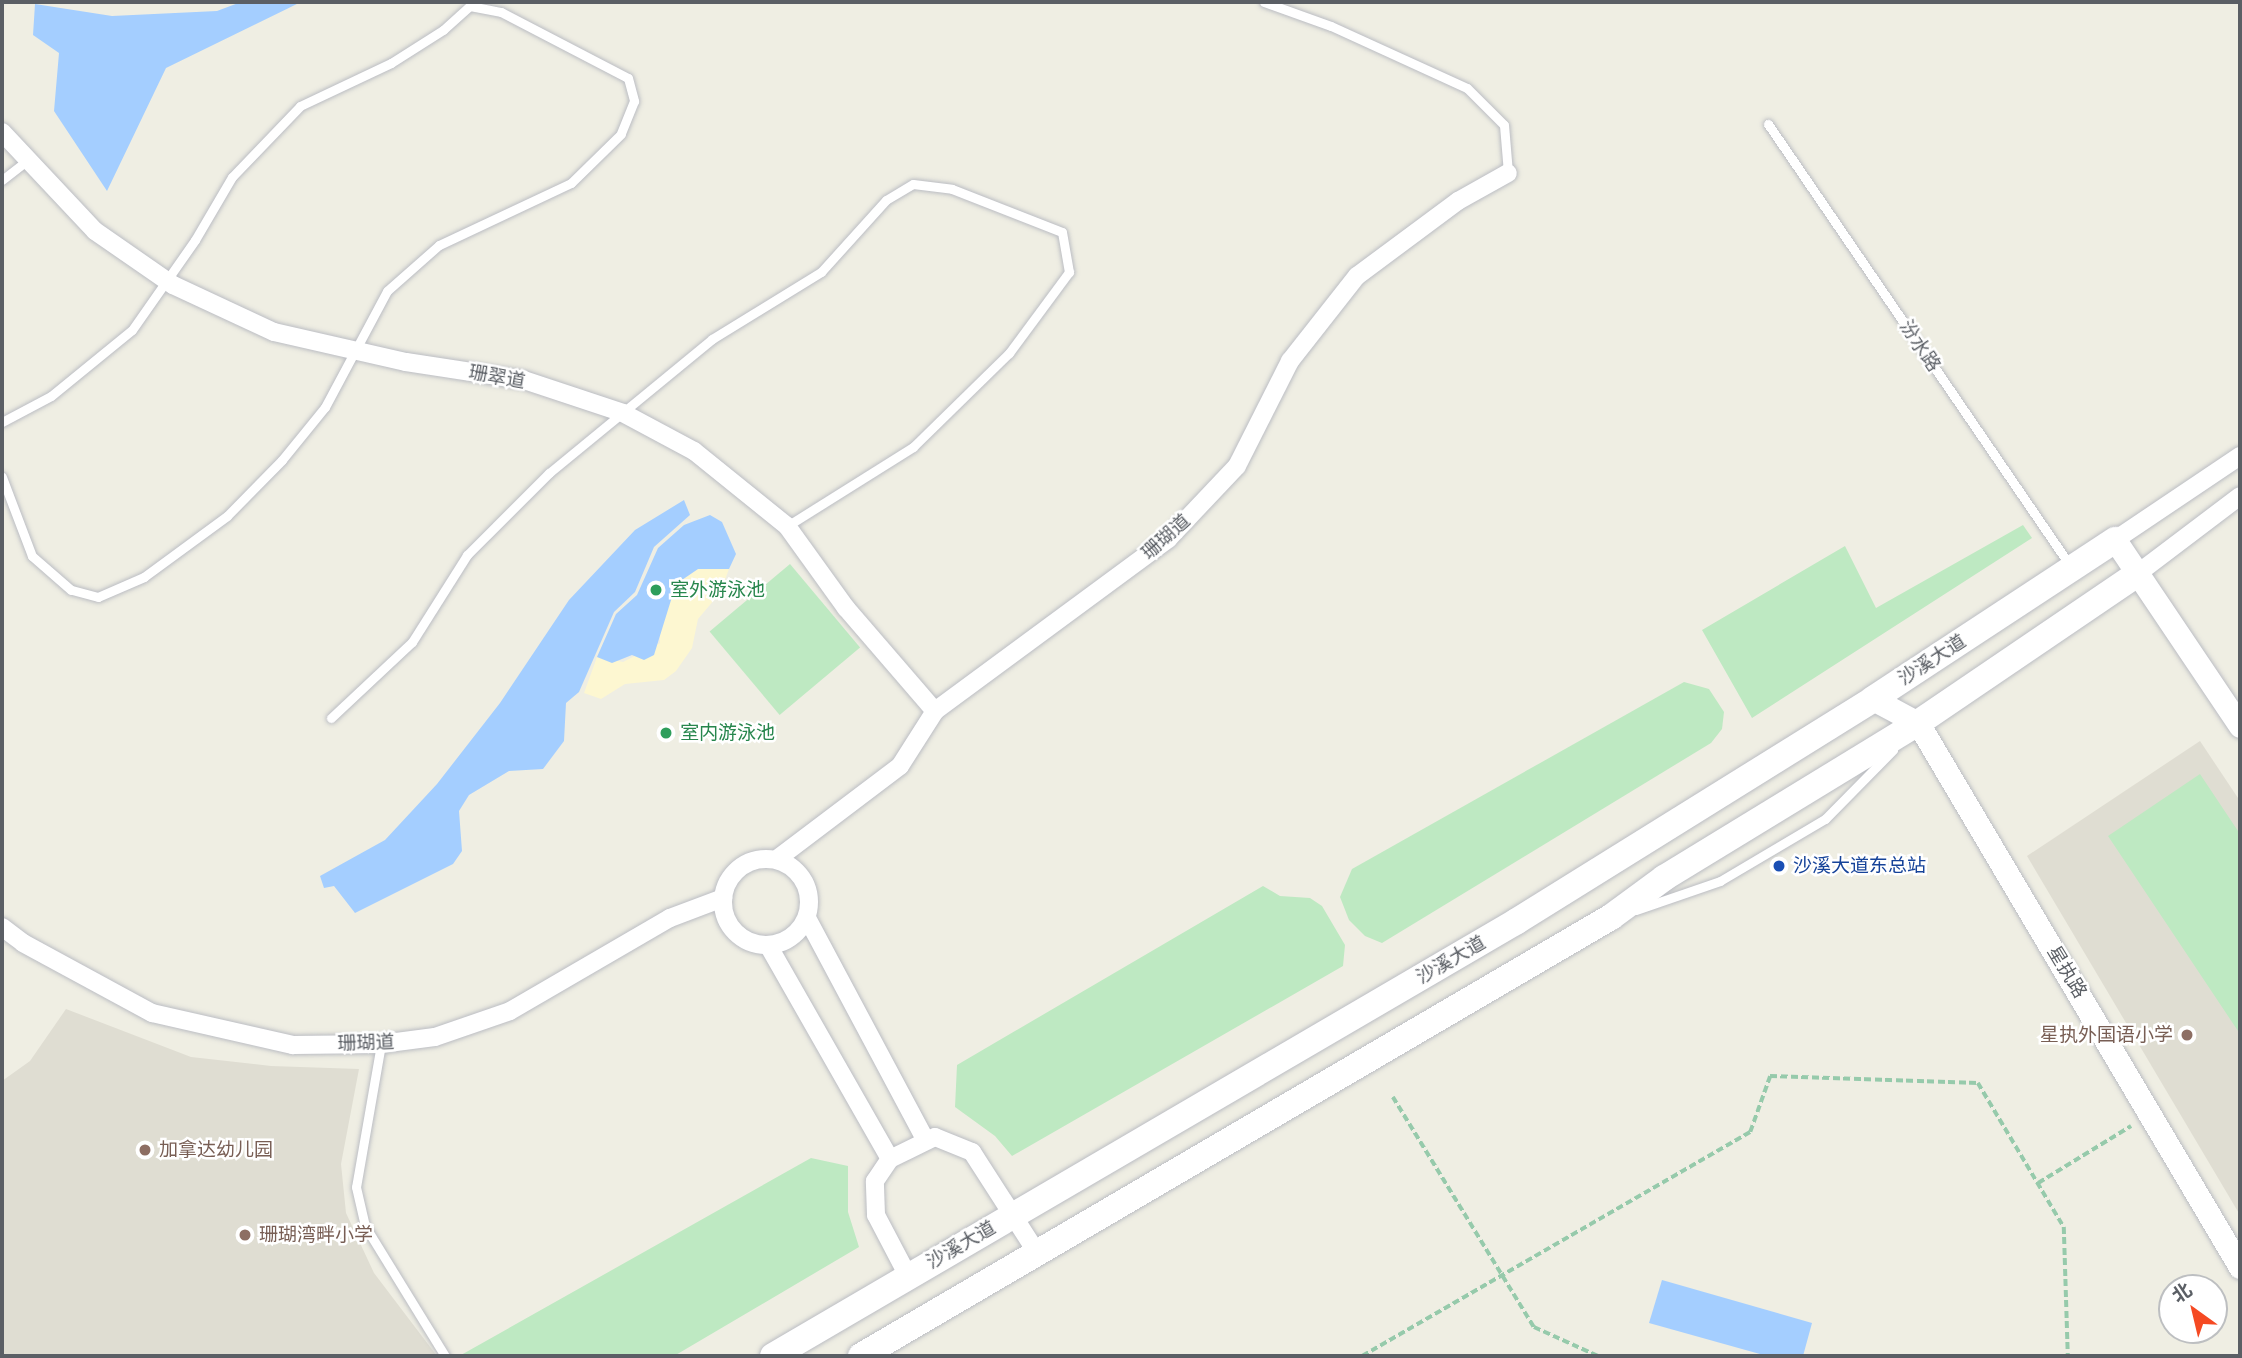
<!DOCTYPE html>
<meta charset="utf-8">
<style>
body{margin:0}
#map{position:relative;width:2242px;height:1358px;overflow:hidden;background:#efeee3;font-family:"Roboto Condensed","Noto Sans SC",sans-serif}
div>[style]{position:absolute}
.education>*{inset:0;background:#dfddd2}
.green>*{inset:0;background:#bee9c2;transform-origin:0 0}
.sand>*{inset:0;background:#fdf7d1}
.water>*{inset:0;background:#a4ceff}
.path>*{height:3.5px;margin-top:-1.75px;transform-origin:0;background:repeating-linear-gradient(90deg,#96caab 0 7px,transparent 0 10.5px)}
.roads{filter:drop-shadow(0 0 2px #bbbdc3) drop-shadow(0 0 2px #bbbdc3)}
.service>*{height:9px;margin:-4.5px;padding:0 4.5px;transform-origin:4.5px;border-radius:4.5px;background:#fff}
.minor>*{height:18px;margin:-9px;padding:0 9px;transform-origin:9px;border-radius:9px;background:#fff}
.minor>.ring{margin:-9px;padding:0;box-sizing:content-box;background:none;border:18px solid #fff;border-radius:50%}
.tertiary>*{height:23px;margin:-11.5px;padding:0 11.5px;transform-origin:11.5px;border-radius:11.5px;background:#fff}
.secondary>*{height:26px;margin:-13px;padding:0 13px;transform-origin:13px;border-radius:13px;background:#fff}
.dots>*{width:19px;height:19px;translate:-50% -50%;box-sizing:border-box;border:4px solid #fff;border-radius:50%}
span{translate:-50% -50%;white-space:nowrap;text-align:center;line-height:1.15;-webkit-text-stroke:5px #fff;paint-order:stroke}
.street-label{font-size:19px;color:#5b5f65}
.leisure-label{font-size:19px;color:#27864d}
.left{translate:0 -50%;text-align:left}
.transit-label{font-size:19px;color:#164399}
.education-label{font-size:19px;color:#785e54}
.right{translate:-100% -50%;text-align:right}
.frame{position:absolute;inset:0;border:4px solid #5b5f65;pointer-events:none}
.north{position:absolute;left:2158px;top:1274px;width:70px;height:70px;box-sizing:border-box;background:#fff;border:2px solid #bdbfc1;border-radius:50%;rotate:326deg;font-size:19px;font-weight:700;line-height:28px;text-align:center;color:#5b5f65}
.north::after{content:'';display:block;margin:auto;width:24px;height:32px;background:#f54a23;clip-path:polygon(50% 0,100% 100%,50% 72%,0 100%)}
</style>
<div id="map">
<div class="education">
<div style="clip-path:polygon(2200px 741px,2240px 801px,2240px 1215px,2027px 856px)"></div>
<div style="clip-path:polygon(66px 1009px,191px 1057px,271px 1066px,359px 1069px,341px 1164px,346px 1213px,374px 1273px,437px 1356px,2px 1356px,2px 1081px,30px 1061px)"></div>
</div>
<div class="green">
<div style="clip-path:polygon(2023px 525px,2032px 538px,1752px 718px,1702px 630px,1845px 546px,1876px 608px)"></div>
<div style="left:790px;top:564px;width:109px;height:105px;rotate:50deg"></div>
<div style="clip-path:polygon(1684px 682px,1709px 689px,1724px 712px,1722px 729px,1711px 743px,1382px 943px,1365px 936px,1349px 920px,1340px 897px,1352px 869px)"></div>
<div style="clip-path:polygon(2200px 774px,2240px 834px,2240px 1034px,2108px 836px)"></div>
<div style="clip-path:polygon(1263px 886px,1280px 896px,1310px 898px,1322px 906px,1345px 945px,1343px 966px,1012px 1156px,995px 1136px,955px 1107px,957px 1065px)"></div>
<div style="clip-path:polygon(811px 1158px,848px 1166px,848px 1212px,859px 1247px,674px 1356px,461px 1355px)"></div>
</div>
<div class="sand">
<div style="clip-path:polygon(698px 569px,729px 569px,720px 593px,698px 619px,692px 648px,676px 671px,664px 680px,625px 684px,601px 699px,584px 693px,597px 657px,623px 662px,660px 643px,659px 627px,676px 584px)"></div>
</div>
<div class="water">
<div style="clip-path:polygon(241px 2px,301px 2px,166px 68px,107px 191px,54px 111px,59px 53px,33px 35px,35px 4px,112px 16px,217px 11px)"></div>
<div style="clip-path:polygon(684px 500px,690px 515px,654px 547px,635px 592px,614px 612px,579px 692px,566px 703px,564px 741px,543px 769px,509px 771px,469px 795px,459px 811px,462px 851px,453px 864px,355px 913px,334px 886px,324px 888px,320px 876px,385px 840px,437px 784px,500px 703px,569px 600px,635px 530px)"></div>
<div style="clip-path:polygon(710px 515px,722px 522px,736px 554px,729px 569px,698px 569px,676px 584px,654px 655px,644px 660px,632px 655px,612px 663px,597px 657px,616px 614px,637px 595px,658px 548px,684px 525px)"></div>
<div style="clip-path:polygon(1662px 1280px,1812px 1323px,1803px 1356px,1767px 1356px,1649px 1323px)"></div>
</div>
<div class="path">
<div style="left:1393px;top:1097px;width:270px;rotate:58.5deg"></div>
<div style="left:1534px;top:1327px;width:70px;rotate:24.4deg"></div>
<div style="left:2038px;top:1183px;width:109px;rotate:-31.5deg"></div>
<div style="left:1362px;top:1356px;width:448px;rotate:-30deg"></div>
<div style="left:1750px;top:1132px;width:59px;rotate:-70.3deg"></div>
<div style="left:1770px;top:1076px;width:208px;rotate:1.9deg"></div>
<div style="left:1978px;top:1083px;width:168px;rotate:59.2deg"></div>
<div style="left:2064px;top:1227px;width:129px;rotate:88.2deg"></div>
</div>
<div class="roads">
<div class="service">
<div style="left:1264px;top:2px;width:71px;rotate:19.7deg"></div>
<div style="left:1331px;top:26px;width:149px;rotate:24.5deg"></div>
<div style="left:1467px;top:88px;width:52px;rotate:45deg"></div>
<div style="left:1504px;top:125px;width:48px;rotate:85.2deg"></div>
<div style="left:1768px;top:124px;width:537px;rotate:55.63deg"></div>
<div style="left:2px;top:180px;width:33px;rotate:-38deg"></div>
<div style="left:2px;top:422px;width:55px;rotate:-28deg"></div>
<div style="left:51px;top:396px;width:104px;rotate:-39.2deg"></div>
<div style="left:132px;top:330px;width:110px;rotate:-55deg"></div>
<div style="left:195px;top:240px;width:73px;rotate:-59.6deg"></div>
<div style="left:232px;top:177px;width:98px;rotate:-46.2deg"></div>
<div style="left:300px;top:106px;width:101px;rotate:-25.3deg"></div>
<div style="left:391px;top:63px;width:62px;rotate:-32.4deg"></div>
<div style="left:443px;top:30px;width:36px;rotate:-42deg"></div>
<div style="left:470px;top:6px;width:32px;rotate:11deg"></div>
<div style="left:501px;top:12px;width:143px;rotate:27.5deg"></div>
<div style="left:628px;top:78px;width:24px;rotate:75deg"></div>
<div style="left:634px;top:101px;width:35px;rotate:112deg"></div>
<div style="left:621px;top:134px;width:70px;rotate:135.6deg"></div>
<div style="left:571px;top:183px;width:146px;rotate:154.8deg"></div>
<div style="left:439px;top:245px;width:69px;rotate:138.5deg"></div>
<div style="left:387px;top:291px;width:132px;rotate:118.1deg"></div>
<div style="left:325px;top:407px;width:68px;rotate:129.1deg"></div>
<div style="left:282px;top:460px;width:78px;rotate:134.5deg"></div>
<div style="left:227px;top:516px;width:103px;rotate:143.7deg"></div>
<div style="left:144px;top:577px;width:50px;rotate:156.5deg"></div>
<div style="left:98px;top:597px;width:28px;rotate:-165deg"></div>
<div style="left:71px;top:590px;width:52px;rotate:-138.9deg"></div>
<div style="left:32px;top:556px;width:85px;rotate:-110.8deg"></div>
<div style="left:331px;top:718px;width:111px;rotate:-43.2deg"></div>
<div style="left:412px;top:642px;width:103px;rotate:-57.7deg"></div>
<div style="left:467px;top:555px;width:116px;rotate:-45deg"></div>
<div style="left:549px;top:473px;width:211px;rotate:-39.4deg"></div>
<div style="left:712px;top:339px;width:128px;rotate:-31.6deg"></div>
<div style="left:821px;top:272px;width:97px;rotate:-47.9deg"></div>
<div style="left:886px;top:200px;width:31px;rotate:-31deg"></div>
<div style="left:913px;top:184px;width:39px;rotate:7deg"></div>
<div style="left:952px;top:189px;width:118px;rotate:21.4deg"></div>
<div style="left:1062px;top:232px;width:41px;rotate:80.1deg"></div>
<div style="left:1069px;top:272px;width:101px;rotate:126.5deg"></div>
<div style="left:1009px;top:353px;width:134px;rotate:135.6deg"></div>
<div style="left:913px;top:447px;width:149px;rotate:147.9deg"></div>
<div style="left:1636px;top:910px;width:89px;rotate:-19deg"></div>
<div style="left:1720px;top:881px;width:122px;rotate:-30.6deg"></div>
<div style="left:1825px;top:819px;width:97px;rotate:-45.4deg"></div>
<div style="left:381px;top:1044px;width:145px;rotate:99.9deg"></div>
<div style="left:356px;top:1187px;width:40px;rotate:77deg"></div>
<div style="left:365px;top:1226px;width:153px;rotate:58.4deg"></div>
</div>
<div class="minor">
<div style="left:2px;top:132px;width:136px;rotate:46.8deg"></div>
<div style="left:95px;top:231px;width:95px;rotate:34.7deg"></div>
<div style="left:173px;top:285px;width:111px;rotate:25deg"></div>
<div style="left:274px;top:332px;width:135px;rotate:12.8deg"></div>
<div style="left:406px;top:362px;width:119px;rotate:8.7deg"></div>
<div style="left:524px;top:380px;width:104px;rotate:18.4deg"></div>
<div style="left:623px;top:413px;width:81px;rotate:28.2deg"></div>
<div style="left:694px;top:451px;width:119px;rotate:38.9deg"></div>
<div style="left:787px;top:526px;width:101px;rotate:54.3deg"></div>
<div style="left:846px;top:608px;width:136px;rotate:49.2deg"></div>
<div style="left:2115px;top:540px;width:151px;rotate:-33.9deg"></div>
<div style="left:2137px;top:574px;width:129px;rotate:-37.1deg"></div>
<div class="ring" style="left:723px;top:859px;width:68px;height:68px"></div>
<div style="left:777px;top:859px;width:154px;rotate:-37.1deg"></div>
<div style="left:900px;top:766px;width:65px;rotate:-57.5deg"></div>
<div style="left:935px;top:711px;width:290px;rotate:-36.4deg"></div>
<div style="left:1168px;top:539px;width:100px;rotate:-46.6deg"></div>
<div style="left:1237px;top:466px;width:118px;rotate:-63.2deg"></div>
<div style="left:1290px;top:361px;width:108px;rotate:-51.8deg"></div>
<div style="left:1357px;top:276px;width:126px;rotate:-36.6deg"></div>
<div style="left:1458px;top:201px;width:57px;rotate:-29.2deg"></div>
<div style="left:807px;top:918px;width:251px;rotate:61.9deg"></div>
<div style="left:2px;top:927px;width:26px;rotate:37deg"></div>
<div style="left:23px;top:943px;width:147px;rotate:28.5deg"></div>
<div style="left:152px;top:1013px;width:145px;rotate:12.8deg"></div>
<div style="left:293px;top:1045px;width:88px;rotate:-0.7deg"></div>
<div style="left:381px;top:1044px;width:54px;rotate:-7.4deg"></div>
<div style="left:435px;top:1037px;width:79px;rotate:-19.1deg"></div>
<div style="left:510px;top:1011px;width:185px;rotate:-30.2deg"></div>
<div style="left:670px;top:918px;width:57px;rotate:-20.7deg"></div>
<div style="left:768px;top:945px;width:246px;rotate:60.3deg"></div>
<div style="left:908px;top:1276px;width:69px;rotate:-117.7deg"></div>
<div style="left:876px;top:1215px;width:34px;rotate:-92deg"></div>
<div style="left:875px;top:1181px;width:27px;rotate:-56deg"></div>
<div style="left:890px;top:1159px;width:50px;rotate:-26.1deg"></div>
<div style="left:935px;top:1137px;width:40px;rotate:22deg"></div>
<div style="left:972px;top:1152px;width:120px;rotate:57.2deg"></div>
</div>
<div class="tertiary">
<div style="left:2115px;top:540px;width:224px;rotate:56.1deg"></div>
<div style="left:1873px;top:699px;width:51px;rotate:28.1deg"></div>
<div style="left:1918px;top:723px;width:632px;rotate:59.38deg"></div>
</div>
<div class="secondary">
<div style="left:773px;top:1356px;width:862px;rotate:-30.31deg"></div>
<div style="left:1517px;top:921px;width:420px;rotate:-31.9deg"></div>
<div style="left:1873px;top:699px;width:290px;rotate:-33.3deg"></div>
<div style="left:861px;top:1356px;width:869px;rotate:-30.34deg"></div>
<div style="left:1611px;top:917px;width:66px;rotate:-36.3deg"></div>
<div style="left:1664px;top:878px;width:298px;rotate:-31.4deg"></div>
<div style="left:1918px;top:723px;width:265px;rotate:-34.2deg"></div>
</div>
</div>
<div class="dots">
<div style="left:656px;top:590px;background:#2e9e5b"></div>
<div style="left:666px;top:733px;background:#2e9e5b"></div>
<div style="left:1779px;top:866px;background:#1a4fb4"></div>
<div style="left:2187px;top:1035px;background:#8d6e63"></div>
<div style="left:145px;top:1150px;background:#8d6e63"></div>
<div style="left:245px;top:1235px;background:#8d6e63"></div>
</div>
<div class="street-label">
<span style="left:1920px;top:346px;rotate:56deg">汾水路</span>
<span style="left:497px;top:377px;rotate:10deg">珊翠道</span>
<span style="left:1166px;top:537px;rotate:-42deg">珊瑚道</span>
<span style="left:1932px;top:660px;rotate:-33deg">沙溪大道</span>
<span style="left:1451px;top:960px;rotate:-30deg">沙溪大道</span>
<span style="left:2067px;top:972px;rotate:59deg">星执路</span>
<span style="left:366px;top:1043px;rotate:-2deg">珊瑚道</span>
<span style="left:961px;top:1245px;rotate:-30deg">沙溪大道</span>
</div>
<div class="leisure-label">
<span class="left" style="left:670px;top:590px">室外游泳池</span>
<span class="left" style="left:680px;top:733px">室内游泳池</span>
</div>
<div class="transit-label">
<span class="left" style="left:1793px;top:866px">沙溪大道东总站</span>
</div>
<div class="education-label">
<span class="right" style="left:2173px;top:1035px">星执外国语小学</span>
<span class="left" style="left:159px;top:1150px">加拿达幼儿园</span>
<span class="left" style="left:259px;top:1235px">珊瑚湾畔小学</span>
</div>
<div class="frame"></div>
<div class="north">北</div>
</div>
